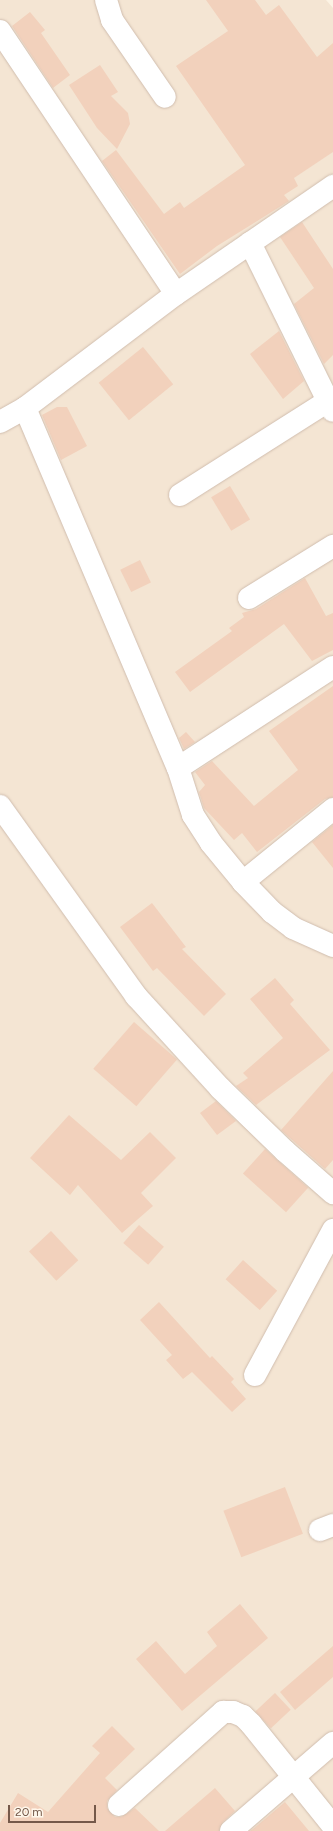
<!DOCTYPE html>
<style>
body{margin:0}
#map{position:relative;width:333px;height:1831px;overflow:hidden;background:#fcf3e4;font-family:Figtree,sans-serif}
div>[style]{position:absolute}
.residential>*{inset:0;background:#f4e5d3}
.building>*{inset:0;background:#f2d1bc;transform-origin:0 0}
.roads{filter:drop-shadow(0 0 1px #d0bdae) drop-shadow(0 0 1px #d0bdae)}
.minor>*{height:22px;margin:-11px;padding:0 11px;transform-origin:11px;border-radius:11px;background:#fff}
span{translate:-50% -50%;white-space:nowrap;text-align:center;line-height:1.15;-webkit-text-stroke:4px #fff7eb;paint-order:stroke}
.scale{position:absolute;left:8px;top:1805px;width:88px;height:18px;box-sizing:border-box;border:2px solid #75594a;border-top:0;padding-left:5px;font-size:12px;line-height:14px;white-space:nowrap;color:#75594a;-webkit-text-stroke:3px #fff7eb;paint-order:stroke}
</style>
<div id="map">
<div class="residential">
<div style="clip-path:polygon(0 0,326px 0,333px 8px,333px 1831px,0 1831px)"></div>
</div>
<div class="building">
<div style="clip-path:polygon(206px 0,255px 0,266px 15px,279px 5px,317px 57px,333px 43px,333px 152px,294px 178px,298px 186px,284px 195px,289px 201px,217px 246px,180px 274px,102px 161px,116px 150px,164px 214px,180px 202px,184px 208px,245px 165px,176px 66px,228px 31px)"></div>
<div style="clip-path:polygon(30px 12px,45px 30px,41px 33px,70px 75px,53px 88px,12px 26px)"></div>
<div style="clip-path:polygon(100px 65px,118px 92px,111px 96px,128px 113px,130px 124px,117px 149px,97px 128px,69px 85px)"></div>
<div style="clip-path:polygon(302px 222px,333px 269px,333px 355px,324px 364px,294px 304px,314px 288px,280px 237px)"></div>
<div style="clip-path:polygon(279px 331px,304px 381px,283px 399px,250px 354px)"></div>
<div style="left:143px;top:347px;width:48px;height:57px;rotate:51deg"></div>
<div style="clip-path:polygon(57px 407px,67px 407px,87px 446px,61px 460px,42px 415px)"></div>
<div style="left:230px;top:486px;width:39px;height:22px;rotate:59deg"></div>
<div style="left:140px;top:560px;width:25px;height:22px;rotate:64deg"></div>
<div style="clip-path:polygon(305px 578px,326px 616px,333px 613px,333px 650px,312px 661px,284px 624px,190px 692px,175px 672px,232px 631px,229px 628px,244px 617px,242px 613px,256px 609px)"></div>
<div style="clip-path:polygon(333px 686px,333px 797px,325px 799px,257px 852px,242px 833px,234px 840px,204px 808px,199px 792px,205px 785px,195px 772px,212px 761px,254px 806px,298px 770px,269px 731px)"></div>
<div style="clip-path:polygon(186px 732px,195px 742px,184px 749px,179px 738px)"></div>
<div style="clip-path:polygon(333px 825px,333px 868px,312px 842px)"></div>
<div style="clip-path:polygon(152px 903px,186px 947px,182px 949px,226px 994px,204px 1016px,157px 968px,153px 971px,120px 927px)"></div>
<div style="clip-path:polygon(275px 978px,294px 1000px,290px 1004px,330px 1050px,256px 1105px,236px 1086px,248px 1078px,243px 1073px,283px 1038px,250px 999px)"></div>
<div style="left:134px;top:1022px;width:57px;height:62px;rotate:41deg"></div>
<div style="clip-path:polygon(333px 1071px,333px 1160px,325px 1169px,281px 1130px)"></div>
<div style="clip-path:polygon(216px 1101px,236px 1121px,217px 1135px,200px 1113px)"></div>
<div style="clip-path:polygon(69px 1115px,121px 1160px,150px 1132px,176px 1158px,141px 1193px,153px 1206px,122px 1233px,78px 1185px,70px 1195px,30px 1158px)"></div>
<div style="left:265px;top:1149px;width:58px;height:33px;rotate:42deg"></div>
<div style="left:139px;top:1225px;width:33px;height:24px;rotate:41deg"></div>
<div style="left:51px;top:1231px;width:40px;height:30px;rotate:47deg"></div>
<div style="left:243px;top:1260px;width:46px;height:26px;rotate:42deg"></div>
<div style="clip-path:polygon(159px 1302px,210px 1358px,212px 1356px,234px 1379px,231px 1382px,246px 1399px,232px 1412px,192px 1372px,183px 1379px,166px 1360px,172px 1355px,140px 1320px)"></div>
<div style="left:285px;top:1487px;width:50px;height:66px;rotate:69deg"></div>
<div style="clip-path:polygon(240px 1604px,268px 1638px,182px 1711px,136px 1659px,156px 1641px,185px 1674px,217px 1646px,207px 1632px)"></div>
<div style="clip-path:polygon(333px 1646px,333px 1677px,295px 1710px,280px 1692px)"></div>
<div style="left:275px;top:1693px;width:23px;height:27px;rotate:47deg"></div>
<div style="clip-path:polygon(112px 1726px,135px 1749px,105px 1778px,117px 1790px,107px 1801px,107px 1808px,115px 1817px,121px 1817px,135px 1808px,159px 1831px,0 1831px,0 1823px,18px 1793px,48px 1812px,100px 1753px,92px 1746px)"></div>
<div style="clip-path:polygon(215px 1788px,235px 1811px,223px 1822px,219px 1831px,165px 1831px)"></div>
<div style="clip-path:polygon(285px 1802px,309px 1831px,250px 1831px,253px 1829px)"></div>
</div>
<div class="roads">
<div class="minor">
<div style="left:106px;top:0;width:21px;rotate:73deg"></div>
<div style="left:112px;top:20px;width:93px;rotate:55.5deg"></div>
<div style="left:0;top:31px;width:316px;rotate:56.2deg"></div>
<div style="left:250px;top:243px;width:187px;rotate:63.7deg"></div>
<div style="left:25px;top:408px;width:391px;rotate:67deg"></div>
<div style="left:178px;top:768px;width:49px;rotate:72.3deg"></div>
<div style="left:193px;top:815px;width:33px;rotate:57deg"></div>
<div style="left:211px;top:843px;width:50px;rotate:50.6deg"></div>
<div style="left:243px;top:882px;width:42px;rotate:46deg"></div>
<div style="left:272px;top:912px;width:26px;rotate:37deg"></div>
<div style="left:293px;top:928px;width:44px;rotate:24.2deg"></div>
<div style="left:0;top:422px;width:29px;rotate:-29deg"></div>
<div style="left:25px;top:408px;width:189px;rotate:-37.1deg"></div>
<div style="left:176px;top:294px;width:191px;rotate:-34.5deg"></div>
<div style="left:180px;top:495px;width:181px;rotate:-32.4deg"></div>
<div style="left:249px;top:598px;width:99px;rotate:-31.8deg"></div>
<div style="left:178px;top:768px;width:185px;rotate:-33.1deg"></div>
<div style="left:0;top:806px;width:234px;rotate:54.4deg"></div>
<div style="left:136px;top:996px;width:125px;rotate:47.6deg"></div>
<div style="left:220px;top:1088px;width:91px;rotate:44.1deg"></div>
<div style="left:285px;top:1151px;width:64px;rotate:41.2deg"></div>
<div style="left:243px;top:882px;width:116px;rotate:-39deg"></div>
<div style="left:255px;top:1375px;width:165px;rotate:-61.7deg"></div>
<div style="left:320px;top:1530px;width:14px;rotate:-21deg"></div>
<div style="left:119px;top:1805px;width:140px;rotate:-41.8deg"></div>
<div style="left:223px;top:1712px;width:10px"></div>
<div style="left:233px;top:1712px;width:11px;rotate:22deg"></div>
<div style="left:243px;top:1716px;width:11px;rotate:45deg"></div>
<div style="left:251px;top:1724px;width:131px;rotate:51.2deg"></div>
<div style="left:231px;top:1831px;width:135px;rotate:-40.8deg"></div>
</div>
</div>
<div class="scale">20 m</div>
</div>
